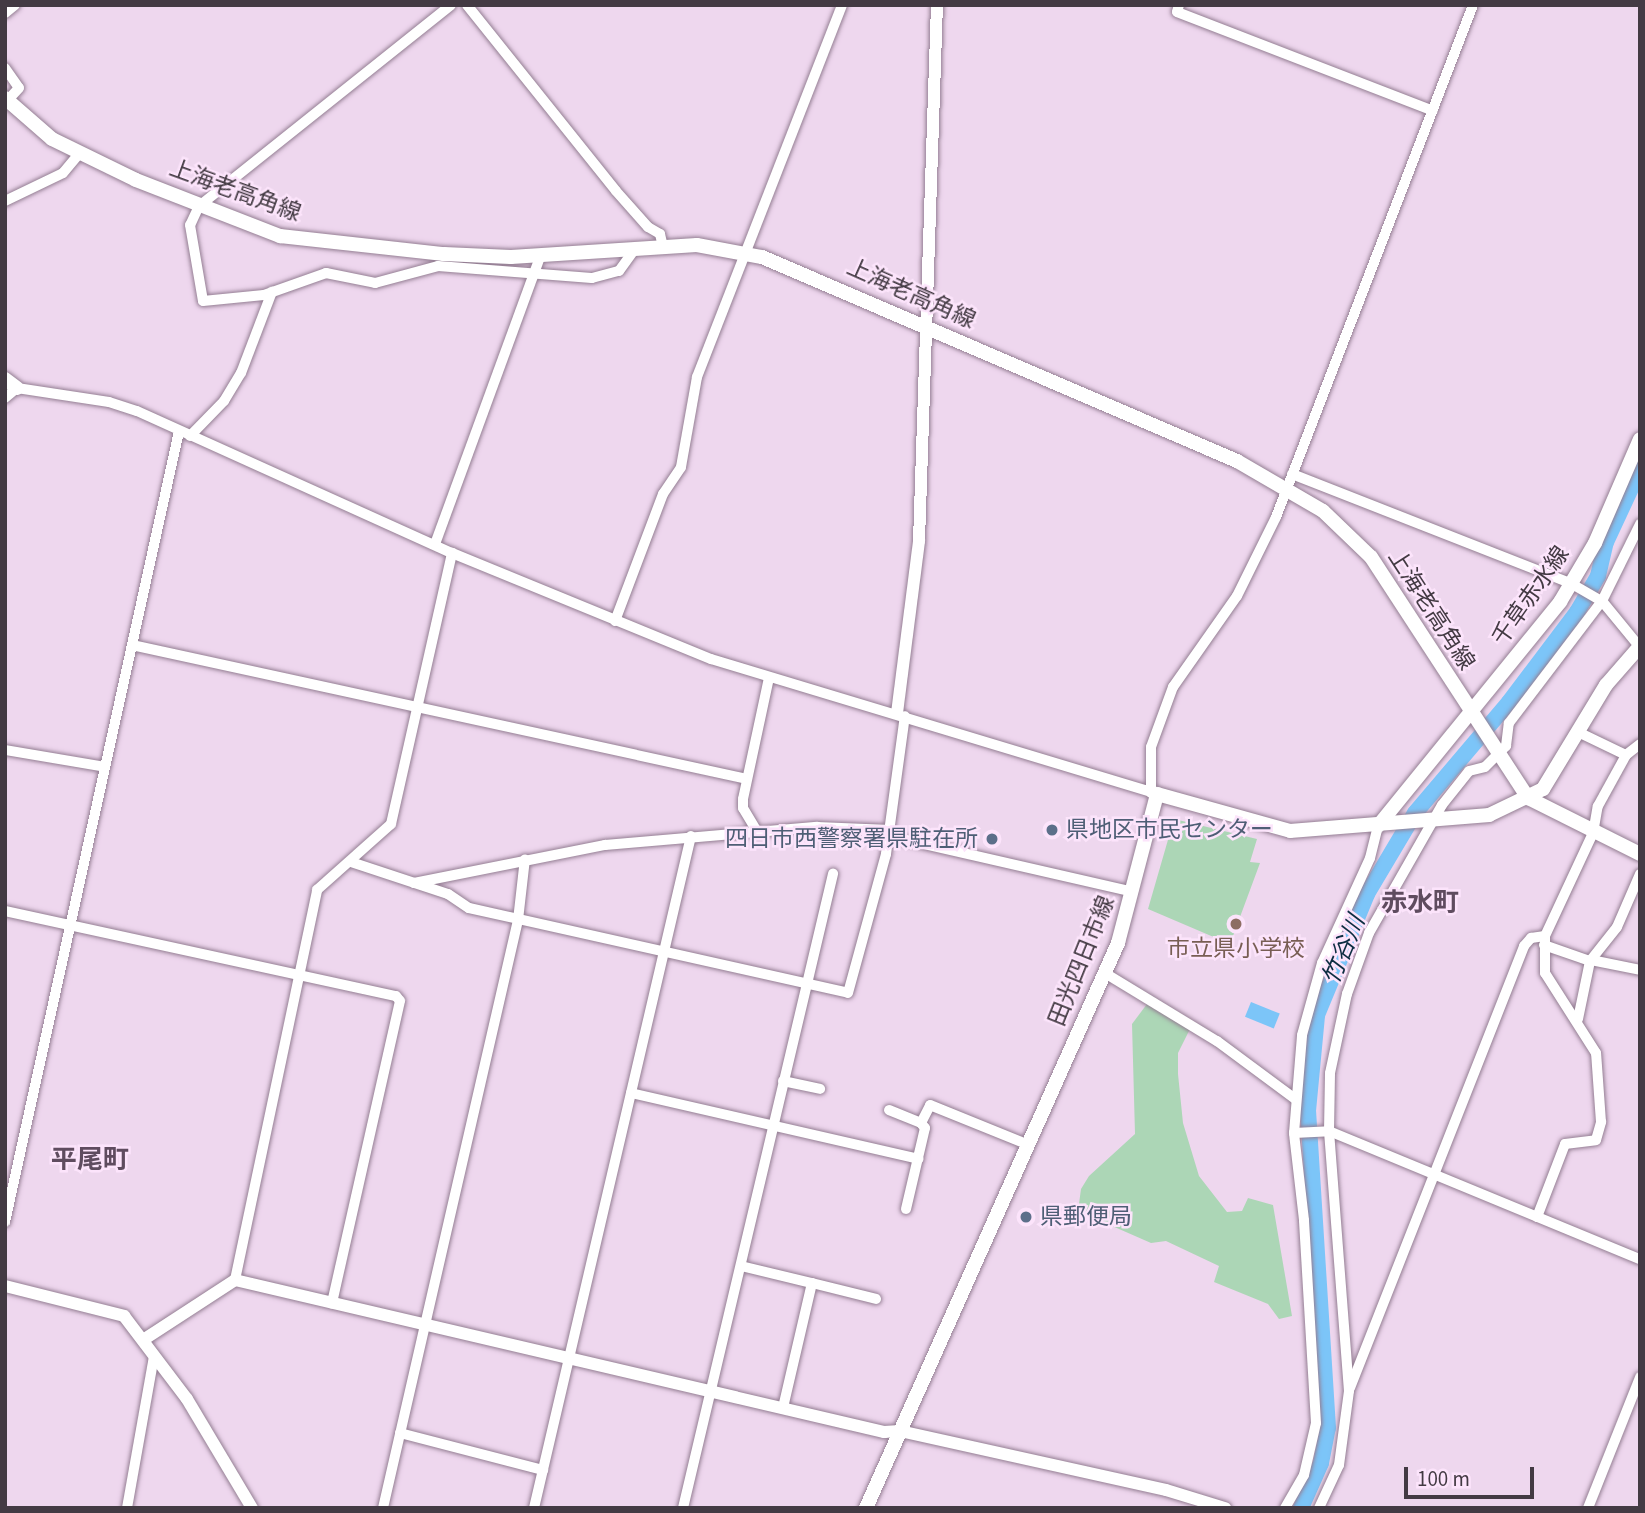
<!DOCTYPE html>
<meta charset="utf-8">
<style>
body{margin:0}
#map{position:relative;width:1645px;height:1513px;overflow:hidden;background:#eed7ee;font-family:"Source Sans 3","Noto Sans JP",sans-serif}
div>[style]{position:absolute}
.green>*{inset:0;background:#acd6b6}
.water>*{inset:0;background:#7cc5f8;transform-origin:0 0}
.river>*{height:16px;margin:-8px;padding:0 8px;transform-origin:8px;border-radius:8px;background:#7cc5f8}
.roads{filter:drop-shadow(0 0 2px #947e93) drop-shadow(0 0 2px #947e93)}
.minor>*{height:10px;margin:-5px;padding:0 5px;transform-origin:5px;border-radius:5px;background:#fff}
.tertiary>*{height:12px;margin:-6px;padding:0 6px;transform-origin:6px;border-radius:6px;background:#fff}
.secondary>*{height:14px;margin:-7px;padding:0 7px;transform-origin:7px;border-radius:7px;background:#fff}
.dots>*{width:19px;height:19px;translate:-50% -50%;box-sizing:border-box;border:4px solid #fce4fb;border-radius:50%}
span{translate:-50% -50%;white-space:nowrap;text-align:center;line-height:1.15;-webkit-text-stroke:5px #fce4fb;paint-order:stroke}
.street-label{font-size:23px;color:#433a43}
.service-label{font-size:23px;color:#4e5e75}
.left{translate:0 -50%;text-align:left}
.right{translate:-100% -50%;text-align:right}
.education-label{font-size:23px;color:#785e54}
.water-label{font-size:24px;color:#0c2d41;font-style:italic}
.quarter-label{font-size:26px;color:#5f4c5f;font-weight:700}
.frame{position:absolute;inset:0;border:7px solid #433a43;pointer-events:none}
.scale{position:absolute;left:1404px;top:1467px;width:130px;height:32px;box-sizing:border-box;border:4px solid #433a43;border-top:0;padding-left:9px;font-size:21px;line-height:24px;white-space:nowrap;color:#433a43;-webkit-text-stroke:5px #fce4fb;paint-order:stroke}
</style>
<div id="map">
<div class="green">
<div style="clip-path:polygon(1174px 819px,1257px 839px,1250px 862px,1260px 863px,1230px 944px,1148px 909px)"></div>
<div style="clip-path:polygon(1150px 1000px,1190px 1029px,1178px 1053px,1178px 1074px,1183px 1123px,1199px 1176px,1227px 1212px,1242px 1211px,1248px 1198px,1273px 1205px,1292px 1316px,1279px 1319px,1268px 1304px,1214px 1282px,1219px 1266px,1166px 1241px,1151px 1243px,1078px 1211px,1081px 1189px,1089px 1176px,1135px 1134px,1132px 1024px)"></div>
</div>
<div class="water">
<div style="left:1251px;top:1002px;width:31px;height:16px;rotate:22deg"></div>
</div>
<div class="river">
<div style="left:1301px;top:1508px;width:49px;rotate:-66deg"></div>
<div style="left:1321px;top:1463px;width:36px;rotate:-79deg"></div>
<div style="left:1328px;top:1428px;width:318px;rotate:-93.6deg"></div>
<div style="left:1308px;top:1111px;width:96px;rotate:-84.6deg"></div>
<div style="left:1317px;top:1015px;width:131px;rotate:-67.5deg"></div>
<div style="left:1367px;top:894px;width:94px;rotate:-59.3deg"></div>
<div style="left:1415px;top:813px;width:145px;rotate:-49.7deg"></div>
<div style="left:1509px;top:702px;width:113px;rotate:-52.9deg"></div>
<div style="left:1577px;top:612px;width:42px;rotate:-59.7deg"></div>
<div style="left:1598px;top:576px;width:35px;rotate:-77deg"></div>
<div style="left:1606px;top:542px;width:81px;rotate:-65deg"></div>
</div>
<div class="roads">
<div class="minor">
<div style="left:451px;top:5px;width:322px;rotate:141.4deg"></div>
<div style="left:199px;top:206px;width:21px;rotate:115deg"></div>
<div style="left:190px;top:225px;width:77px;rotate:80.3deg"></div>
<div style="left:203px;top:301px;width:61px;rotate:-5.6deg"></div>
<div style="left:264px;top:295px;width:66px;rotate:-19.5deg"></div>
<div style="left:326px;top:273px;width:50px;rotate:11.5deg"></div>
<div style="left:375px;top:283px;width:65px;rotate:-15.1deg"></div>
<div style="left:438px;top:266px;width:154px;rotate:4.5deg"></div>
<div style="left:592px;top:278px;width:28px;rotate:-15deg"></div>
<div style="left:619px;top:271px;width:27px;rotate:-54deg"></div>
<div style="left:467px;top:5px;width:238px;rotate:51.3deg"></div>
<div style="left:616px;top:191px;width:48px;rotate:48.4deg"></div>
<div style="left:648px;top:227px;width:14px;rotate:30deg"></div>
<div style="left:660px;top:234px;width:13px;rotate:77deg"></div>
<div style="left:1179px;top:5px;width:7px;rotate:106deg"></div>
<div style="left:1177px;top:12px;width:274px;rotate:21.1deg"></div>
<div style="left:5px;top:13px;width:13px;rotate:-39deg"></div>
<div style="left:5px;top:68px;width:24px;rotate:55deg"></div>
<div style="left:19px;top:88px;width:21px;rotate:133deg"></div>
<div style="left:5px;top:201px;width:64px;rotate:-25.8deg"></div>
<div style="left:63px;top:173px;width:26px;rotate:-50deg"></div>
<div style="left:5px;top:398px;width:16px;rotate:-40deg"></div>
<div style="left:17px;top:388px;width:93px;rotate:8.7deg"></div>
<div style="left:109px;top:402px;width:29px;rotate:18deg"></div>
<div style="left:137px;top:411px;width:346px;rotate:24.3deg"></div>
<div style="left:452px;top:553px;width:280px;rotate:22.3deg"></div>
<div style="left:711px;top:659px;width:466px;rotate:16.8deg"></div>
<div style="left:190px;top:436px;width:49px;rotate:-45.8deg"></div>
<div style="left:224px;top:401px;width:33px;rotate:-59deg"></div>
<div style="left:241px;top:373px;width:87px;rotate:-69.1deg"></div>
<div style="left:1292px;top:474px;width:301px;rotate:21.4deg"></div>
<div style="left:1572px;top:584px;width:34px;rotate:30deg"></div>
<div style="left:1602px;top:601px;width:58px;rotate:50.6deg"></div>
<div style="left:435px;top:544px;width:308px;rotate:-69.9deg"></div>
<div style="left:615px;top:621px;width:136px;rotate:-69.3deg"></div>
<div style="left:663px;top:494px;width:32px;rotate:-56deg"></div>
<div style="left:681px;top:467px;width:91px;rotate:-79.9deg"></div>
<div style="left:697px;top:377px;width:399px;rotate:-68.7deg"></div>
<div style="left:132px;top:645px;width:629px;rotate:12.29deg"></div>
<div style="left:1578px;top:732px;width:53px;rotate:25.6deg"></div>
<div style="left:1626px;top:755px;width:18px;rotate:-38deg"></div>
<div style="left:5px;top:750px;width:101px;rotate:9.6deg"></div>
<div style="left:1151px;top:793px;width:46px;rotate:-90deg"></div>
<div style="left:1151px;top:747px;width:64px;rotate:-69.9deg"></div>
<div style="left:1173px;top:687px;width:111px;rotate:-54.9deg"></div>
<div style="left:1237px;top:596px;width:88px;rotate:-63.7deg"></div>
<div style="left:1276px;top:517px;width:549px;rotate:-68.95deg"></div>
<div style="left:758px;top:833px;width:29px;rotate:-121deg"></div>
<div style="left:743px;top:808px;width:9px;rotate:-90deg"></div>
<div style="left:743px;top:799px;width:124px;rotate:-77.9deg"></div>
<div style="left:889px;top:836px;width:250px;rotate:12.9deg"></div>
<div style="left:351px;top:862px;width:102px;rotate:18.3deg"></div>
<div style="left:448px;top:894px;width:25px;rotate:34deg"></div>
<div style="left:469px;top:908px;width:388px;rotate:12.6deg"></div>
<div style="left:848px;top:993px;width:144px;rotate:-74.7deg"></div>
<div style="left:886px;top:854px;width:139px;rotate:-82.2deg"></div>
<div style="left:414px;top:883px;width:195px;rotate:-11.3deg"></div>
<div style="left:605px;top:845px;width:213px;rotate:-4.9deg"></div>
<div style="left:817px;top:827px;width:73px;rotate:2.4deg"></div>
<div style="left:5px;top:911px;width:400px;rotate:12.3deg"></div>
<div style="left:396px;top:996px;width:6px;rotate:51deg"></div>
<div style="left:400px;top:1001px;width:310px;rotate:102.7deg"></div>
<div style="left:1544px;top:945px;width:49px;rotate:19.2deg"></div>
<div style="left:1591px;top:960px;width:50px;rotate:11.5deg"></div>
<div style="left:1105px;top:973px;width:131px;rotate:31.3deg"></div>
<div style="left:1217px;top:1041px;width:97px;rotate:36.6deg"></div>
<div style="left:1578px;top:1019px;width:59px;rotate:-78.3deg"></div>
<div style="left:1590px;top:961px;width:43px;rotate:-51.5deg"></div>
<div style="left:1617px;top:927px;width:58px;rotate:-66.5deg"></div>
<div style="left:783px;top:1081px;width:38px;rotate:12deg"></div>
<div style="left:631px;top:1093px;width:295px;rotate:12.9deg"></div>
<div style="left:889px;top:1110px;width:35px;rotate:22deg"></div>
<div style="left:921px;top:1123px;width:20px;rotate:-63deg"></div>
<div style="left:930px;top:1105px;width:107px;rotate:22deg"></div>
<div style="left:1294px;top:1133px;width:35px;rotate:-3deg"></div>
<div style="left:1329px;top:1131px;width:336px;rotate:22.4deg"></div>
<div style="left:906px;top:1209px;width:83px;rotate:-76.8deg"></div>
<div style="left:925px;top:1128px;width:6px;rotate:-129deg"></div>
<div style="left:1537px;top:1217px;width:78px;rotate:-69deg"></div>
<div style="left:1565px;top:1144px;width:31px;rotate:-7deg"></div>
<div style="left:1596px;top:1140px;width:19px;rotate:-74deg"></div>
<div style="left:1601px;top:1122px;width:69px;rotate:-94.1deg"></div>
<div style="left:1596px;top:1053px;width:95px;rotate:-122.5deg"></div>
<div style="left:1545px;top:973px;width:37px;rotate:-90deg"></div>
<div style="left:1545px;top:936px;width:114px;rotate:-65deg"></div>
<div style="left:1593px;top:833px;width:27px;rotate:-80deg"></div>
<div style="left:1598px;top:806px;width:58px;rotate:-61.2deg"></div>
<div style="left:5px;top:1222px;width:810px;rotate:-77.59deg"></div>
<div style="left:741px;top:1266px;width:73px;rotate:13.5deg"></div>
<div style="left:812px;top:1283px;width:128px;rotate:103.1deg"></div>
<div style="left:235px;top:1280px;width:399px;rotate:-78.1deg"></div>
<div style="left:317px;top:890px;width:99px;rotate:-41.7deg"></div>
<div style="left:391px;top:824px;width:278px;rotate:-77.3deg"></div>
<div style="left:812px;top:1283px;width:66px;rotate:14deg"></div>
<div style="left:1350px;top:1388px;width:475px;rotate:-68.5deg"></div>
<div style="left:1524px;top:946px;width:11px;rotate:-49deg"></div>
<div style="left:1531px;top:938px;width:14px;rotate:-8deg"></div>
<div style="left:400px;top:1433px;width:148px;rotate:14.5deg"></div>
<div style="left:127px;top:1508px;width:154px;rotate:-79.9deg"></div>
<div style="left:383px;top:1508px;width:603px;rotate:-77.07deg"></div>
<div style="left:518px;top:920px;width:61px;rotate:-83.5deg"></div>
<div style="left:534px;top:1508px;width:690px;rotate:-76.85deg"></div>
<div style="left:683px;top:1508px;width:652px;rotate:-76.69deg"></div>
<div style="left:1285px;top:1508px;width:38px;rotate:-60deg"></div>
<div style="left:1304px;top:1475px;width:53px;rotate:-77deg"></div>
<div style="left:1316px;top:1423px;width:203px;rotate:-93.4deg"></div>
<div style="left:1304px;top:1220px;width:88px;rotate:-96.6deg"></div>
<div style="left:1294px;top:1133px;width:98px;rotate:-85.3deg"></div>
<div style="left:1302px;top:1035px;width:75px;rotate:-74.5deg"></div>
<div style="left:1322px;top:963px;width:115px;rotate:-65.4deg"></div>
<div style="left:1370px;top:858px;width:33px;rotate:-76deg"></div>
<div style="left:1319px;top:1508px;width:47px;rotate:-65.1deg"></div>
<div style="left:1339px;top:1465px;width:75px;rotate:-82.3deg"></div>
<div style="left:1349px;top:1391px;width:261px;rotate:-94.4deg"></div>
<div style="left:1329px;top:1131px;width:58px;rotate:-89deg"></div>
<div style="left:1330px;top:1073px;width:81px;rotate:-77.9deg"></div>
<div style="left:1347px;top:994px;width:65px;rotate:-70.2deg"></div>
<div style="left:1369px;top:933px;width:147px;rotate:-60.3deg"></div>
<div style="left:1442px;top:805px;width:43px;rotate:-51.5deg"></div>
<div style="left:1469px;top:771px;width:16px;rotate:-14deg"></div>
<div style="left:1485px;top:767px;width:30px;rotate:-45deg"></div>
<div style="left:1506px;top:746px;width:23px;rotate:-83deg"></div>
<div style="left:1509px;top:723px;width:153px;rotate:-52.7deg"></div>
<div style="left:1602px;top:601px;width:86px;rotate:-63.7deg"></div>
<div style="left:1588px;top:1508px;width:141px;rotate:-68.3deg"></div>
</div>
<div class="tertiary">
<div style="left:897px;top:713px;width:173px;rotate:-82.7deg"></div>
<div style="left:919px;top:541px;width:536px;rotate:-88.08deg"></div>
<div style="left:5px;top:1286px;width:123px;rotate:14.1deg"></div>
<div style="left:124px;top:1316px;width:104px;rotate:52.8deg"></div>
<div style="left:187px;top:1399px;width:127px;rotate:59.2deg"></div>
<div style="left:143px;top:1340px;width:110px;rotate:-33.1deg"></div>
<div style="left:235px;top:1280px;width:667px;rotate:13.18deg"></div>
<div style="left:884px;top:1432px;width:16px;rotate:-4deg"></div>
<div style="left:900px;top:1431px;width:272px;rotate:12.5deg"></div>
<div style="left:1166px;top:1490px;width:62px;rotate:17deg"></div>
</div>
<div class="secondary">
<div style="left:5px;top:98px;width:62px;rotate:41.1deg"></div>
<div style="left:52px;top:139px;width:93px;rotate:26deg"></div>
<div style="left:136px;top:180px;width:155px;rotate:21.3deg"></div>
<div style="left:280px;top:236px;width:165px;rotate:6.3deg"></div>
<div style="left:444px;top:254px;width:67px;rotate:2.6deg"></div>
<div style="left:511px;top:257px;width:186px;rotate:-3.7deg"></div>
<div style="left:697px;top:245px;width:66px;rotate:10.5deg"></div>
<div style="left:762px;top:257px;width:517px;rotate:23.24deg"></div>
<div style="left:1237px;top:461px;width:99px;rotate:30.2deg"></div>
<div style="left:1323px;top:511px;width:66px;rotate:43.8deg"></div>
<div style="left:1371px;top:557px;width:288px;rotate:56.9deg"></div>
<div style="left:1528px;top:798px;width:125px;rotate:26.6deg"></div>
<div style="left:5px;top:379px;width:15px;rotate:37deg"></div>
<div style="left:1378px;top:826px;width:289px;rotate:-50.9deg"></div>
<div style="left:1560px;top:602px;width:69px;rotate:-59.3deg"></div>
<div style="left:1595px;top:543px;width:113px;rotate:-66.6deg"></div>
<div style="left:866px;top:1508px;width:619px;rotate:-65.96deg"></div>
<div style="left:1118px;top:943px;width:154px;rotate:-75.3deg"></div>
<div style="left:1157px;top:794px;width:138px;rotate:15.5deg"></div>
<div style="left:1290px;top:831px;width:200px;rotate:-4.6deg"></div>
<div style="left:1489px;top:815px;width:60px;rotate:-25.7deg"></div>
<div style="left:1543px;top:789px;width:122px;rotate:-58.8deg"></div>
<div style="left:1606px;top:685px;width:52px;rotate:-48.9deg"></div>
</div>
</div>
<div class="dots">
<div style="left:1052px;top:830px;background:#5c6f8a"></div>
<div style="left:992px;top:839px;background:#5c6f8a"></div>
<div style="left:1236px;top:924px;background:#8d6e63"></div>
<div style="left:1026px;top:1217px;background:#5c6f8a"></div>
</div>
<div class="street-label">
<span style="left:235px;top:191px;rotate:20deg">上海老高角線</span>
<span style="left:911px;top:294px;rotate:24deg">上海老高角線</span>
<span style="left:1531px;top:596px;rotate:-55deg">千草赤水線</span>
<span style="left:1431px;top:610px;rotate:57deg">上海老高角線</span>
<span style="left:1082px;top:961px;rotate:-68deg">田光四日市線</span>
</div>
<div class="service-label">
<span class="left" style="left:1066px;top:830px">県地区市民センター</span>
<span class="right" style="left:978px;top:839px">四日市西警察署県駐在所</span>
<span class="left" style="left:1040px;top:1217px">県郵便局</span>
</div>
<div class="education-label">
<span style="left:1236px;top:949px">市立県小学校</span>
</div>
<div class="water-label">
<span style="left:1344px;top:950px;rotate:-67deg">竹谷川</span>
</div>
<div class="quarter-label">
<span style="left:1420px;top:903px">赤水町</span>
<span style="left:90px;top:1160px">平尾町</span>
</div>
<div class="frame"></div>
<div class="scale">100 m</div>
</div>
